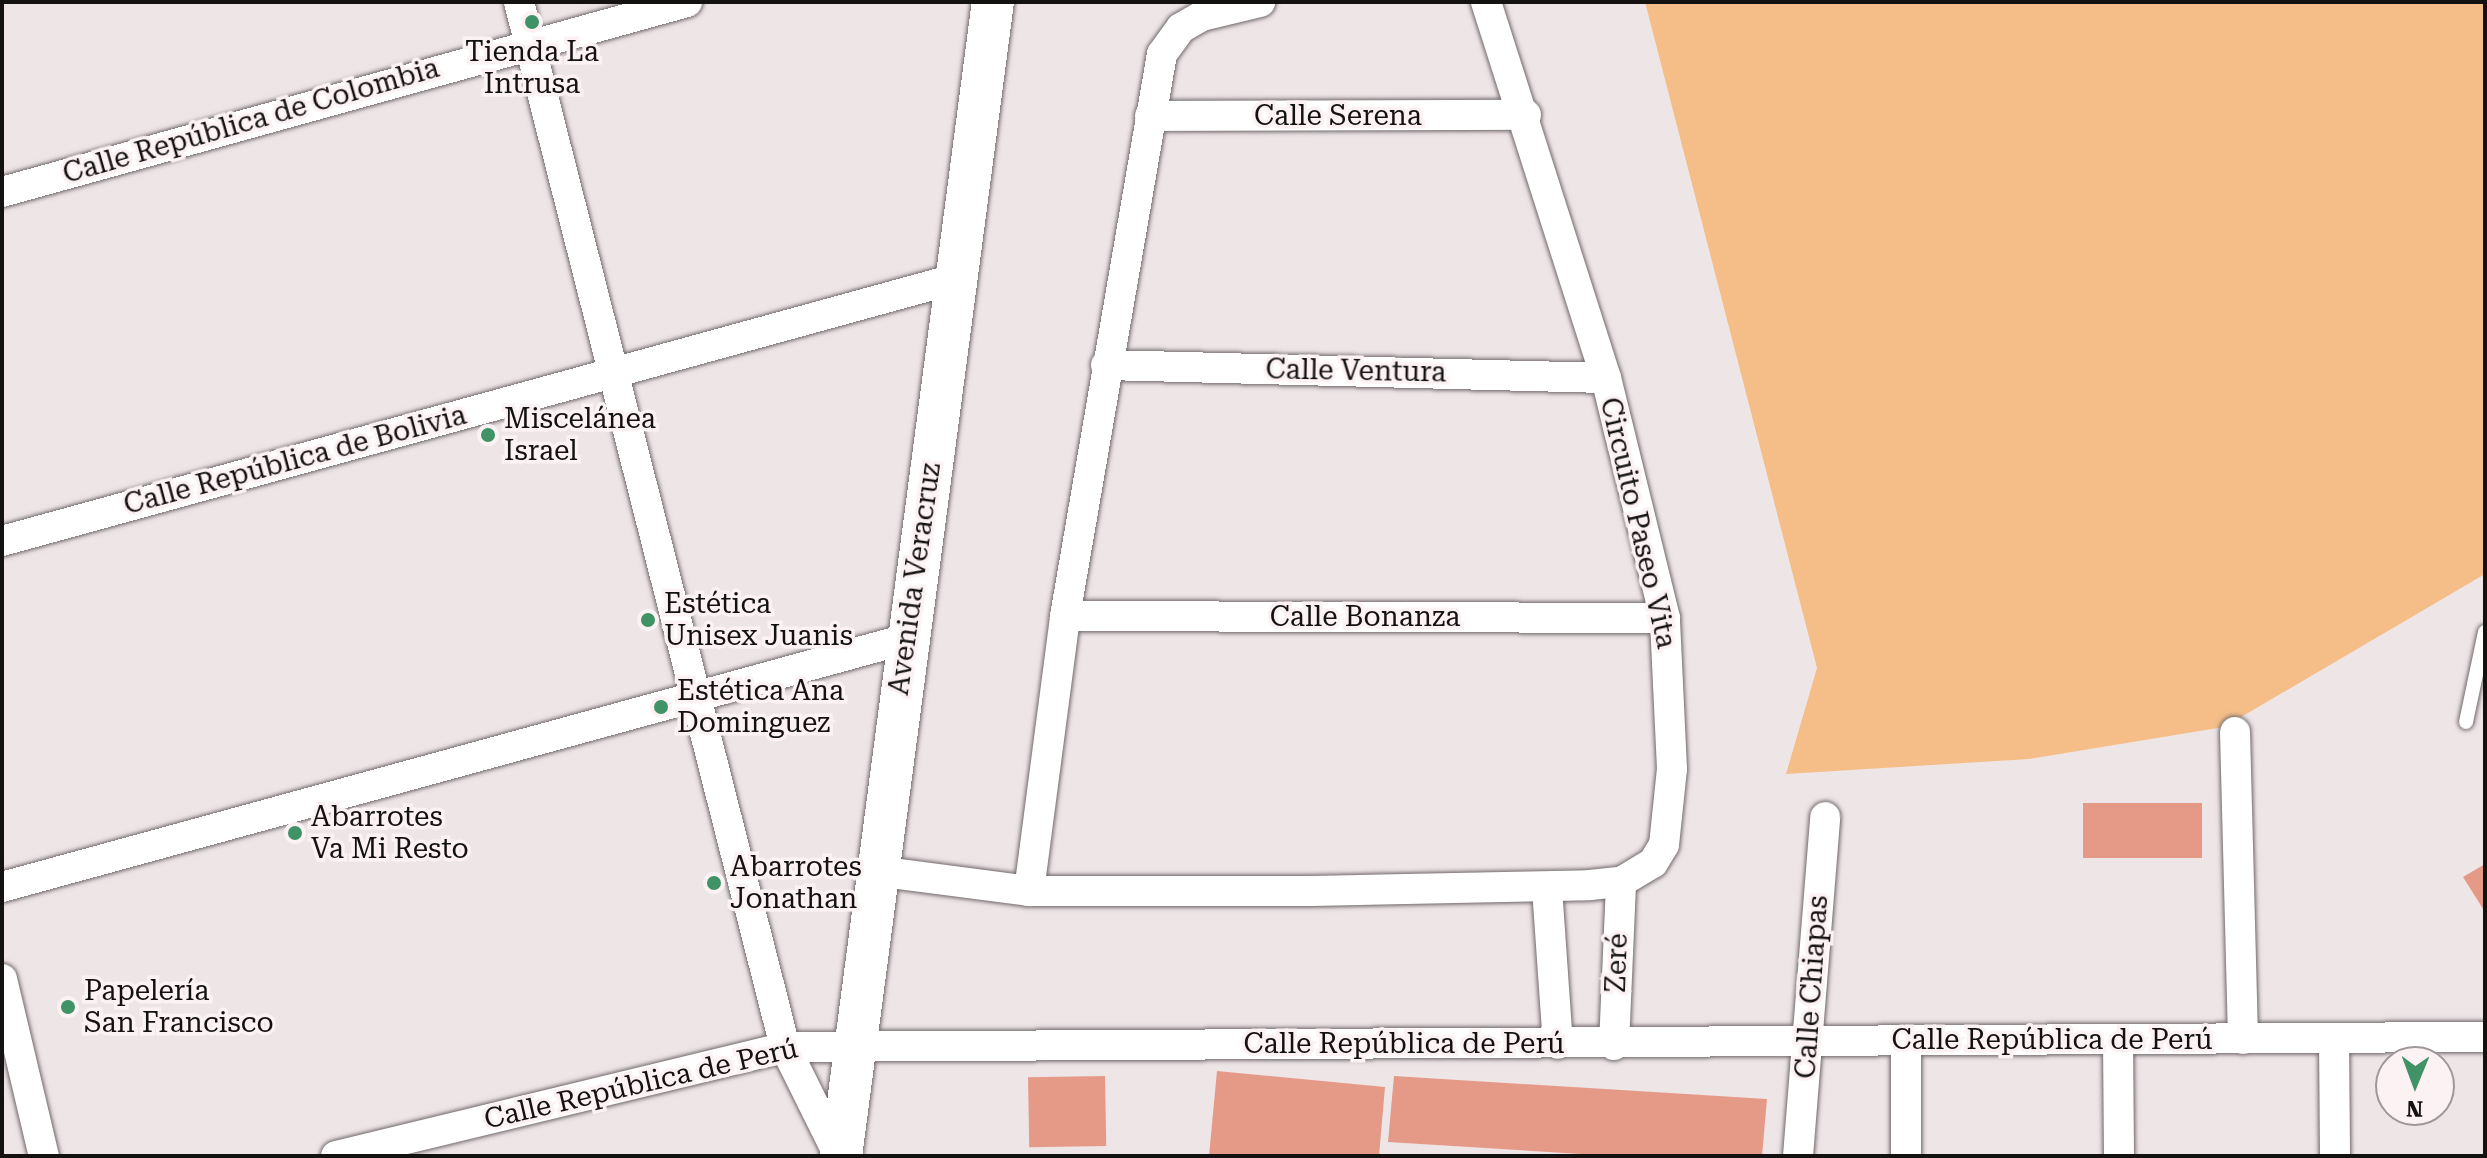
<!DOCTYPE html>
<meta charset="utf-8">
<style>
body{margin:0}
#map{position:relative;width:2487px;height:1158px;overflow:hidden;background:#eee5e7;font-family:"Roboto Serif",serif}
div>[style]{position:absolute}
.green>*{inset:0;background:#f5be89}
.building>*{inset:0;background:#e59a88;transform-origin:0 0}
.roads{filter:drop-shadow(0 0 2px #71696b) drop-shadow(0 0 2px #71696b)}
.lane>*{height:14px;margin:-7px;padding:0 7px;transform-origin:7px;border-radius:7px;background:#fff}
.street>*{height:30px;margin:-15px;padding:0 15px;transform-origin:15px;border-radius:15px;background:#fff}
.secondary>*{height:42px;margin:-21px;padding:0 21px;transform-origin:21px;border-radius:21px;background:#fff}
.dots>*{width:22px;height:22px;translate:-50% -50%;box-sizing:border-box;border:4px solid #fcf2f4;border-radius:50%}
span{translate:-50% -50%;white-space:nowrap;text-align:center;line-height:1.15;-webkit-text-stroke:7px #fcf2f4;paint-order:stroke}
.poi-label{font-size:28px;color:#141111}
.left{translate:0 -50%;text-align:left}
.street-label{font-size:28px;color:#141111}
.frame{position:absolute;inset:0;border:4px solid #141111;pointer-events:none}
.north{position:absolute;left:2375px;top:1046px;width:80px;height:80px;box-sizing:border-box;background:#fcf2f4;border:2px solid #9f9899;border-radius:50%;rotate:181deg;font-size:22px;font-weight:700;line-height:32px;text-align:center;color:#141111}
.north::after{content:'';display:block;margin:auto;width:28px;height:36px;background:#3f9366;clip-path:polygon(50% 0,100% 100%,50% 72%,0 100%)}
</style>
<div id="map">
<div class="green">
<div style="clip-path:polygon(1645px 2px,2485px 2px,2485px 574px,2224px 727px,2029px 759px,1786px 774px,1817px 668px)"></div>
</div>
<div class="building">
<div style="left:2202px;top:803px;width:55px;height:119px;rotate:90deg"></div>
<div style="clip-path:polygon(2485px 864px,2485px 912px,2463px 877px)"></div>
<div style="clip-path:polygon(1217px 1071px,1385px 1087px,1379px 1156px,1209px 1156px)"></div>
<div style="left:1105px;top:1076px;width:70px;height:77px;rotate:89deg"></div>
<div style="clip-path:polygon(1394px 1076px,1767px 1099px,1762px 1156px,1613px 1156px,1388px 1142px)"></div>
</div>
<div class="roads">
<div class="lane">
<div style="left:2466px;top:722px;width:92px;rotate:-78.1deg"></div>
</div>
<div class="street">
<div style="left:519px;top:2px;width:1078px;rotate:75.72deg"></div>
<div style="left:785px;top:1047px;width:122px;rotate:63.6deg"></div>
<div style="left:1150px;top:116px;width:376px;rotate:-0.2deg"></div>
<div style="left:2px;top:192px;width:711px;rotate:-15.5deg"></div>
<div style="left:1106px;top:365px;width:500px;rotate:1.49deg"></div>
<div style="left:2px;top:541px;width:992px;rotate:-15.38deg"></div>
<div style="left:1065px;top:616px;width:600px;rotate:0.19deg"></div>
<div style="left:2235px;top:732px;width:307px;rotate:88.5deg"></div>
<div style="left:876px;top:871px;width:154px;rotate:7.4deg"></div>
<div style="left:1029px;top:891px;width:283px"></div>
<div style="left:1312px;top:891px;width:278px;rotate:-1.2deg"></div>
<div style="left:1590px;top:885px;width:31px;rotate:-6deg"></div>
<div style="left:1621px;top:882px;width:37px;rotate:-31deg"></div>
<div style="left:1653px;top:863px;width:21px;rotate:-59deg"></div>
<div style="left:1664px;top:845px;width:76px;rotate:-84deg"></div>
<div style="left:1672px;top:769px;width:151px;rotate:-92.7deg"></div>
<div style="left:1665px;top:618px;width:247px;rotate:-103.8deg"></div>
<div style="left:1606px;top:378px;width:395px;rotate:-107.7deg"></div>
<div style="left:2px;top:887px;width:937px;rotate:-15.34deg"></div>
<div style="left:1547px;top:888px;width:156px;rotate:86deg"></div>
<div style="left:1029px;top:891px;width:277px;rotate:-82.5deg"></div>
<div style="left:1065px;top:616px;width:570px;rotate:-80.21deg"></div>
<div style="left:1162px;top:54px;width:32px;rotate:-54deg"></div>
<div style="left:1181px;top:28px;width:24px;rotate:-30deg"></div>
<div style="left:1202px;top:16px;width:60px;rotate:-13.6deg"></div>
<div style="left:2px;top:979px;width:182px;rotate:76.7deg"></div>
<div style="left:2334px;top:1038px;width:118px;rotate:89.5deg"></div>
<div style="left:2118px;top:1040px;width:116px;rotate:89.5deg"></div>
<div style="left:1614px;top:1045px;width:163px;rotate:-87.5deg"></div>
<div style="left:336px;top:1156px;width:462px;rotate:-13.6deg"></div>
<div style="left:785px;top:1047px;width:1700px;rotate:-0.34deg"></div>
<div style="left:1798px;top:1156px;width:340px;rotate:-85.4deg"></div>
<div style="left:1906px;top:1156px;width:114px;rotate:-90deg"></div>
</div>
<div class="secondary">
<div style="left:841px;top:1156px;width:1164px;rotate:-82.5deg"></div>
</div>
</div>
<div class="dots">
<div style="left:532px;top:22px;background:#3f9366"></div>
<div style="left:488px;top:435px;background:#3f9366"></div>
<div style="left:648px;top:620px;background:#3f9366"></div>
<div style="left:661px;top:707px;background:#3f9366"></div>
<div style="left:295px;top:833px;background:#3f9366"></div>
<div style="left:714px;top:883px;background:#3f9366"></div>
<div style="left:68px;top:1007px;background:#3f9366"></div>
</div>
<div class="poi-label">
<span style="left:532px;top:68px">Tienda La<br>Intrusa</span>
<span class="left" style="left:504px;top:435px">Miscelánea<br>Israel</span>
<span class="left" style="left:664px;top:620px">Estética<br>Unisex Juanis</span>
<span class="left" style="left:677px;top:707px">Estética Ana<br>Dominguez</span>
<span class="left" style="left:311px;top:833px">Abarrotes<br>Va Mi Resto</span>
<span class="left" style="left:730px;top:883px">Abarrotes<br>Jonathan</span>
<span class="left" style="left:84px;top:1007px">Papelería<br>San Francisco</span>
</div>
<div class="street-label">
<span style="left:1338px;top:116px">Calle Serena</span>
<span style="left:251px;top:121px;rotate:-16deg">Calle República de Colombia</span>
<span style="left:1356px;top:371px;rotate:1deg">Calle Ventura</span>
<span style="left:295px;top:460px;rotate:-15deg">Calle República de Bolivia</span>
<span style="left:1638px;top:523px;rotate:77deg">Circuito Paseo Vita</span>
<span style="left:915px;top:579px;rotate:-82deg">Avenida Veracruz</span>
<span style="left:1365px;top:617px">Calle Bonanza</span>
<span style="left:1617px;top:963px;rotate:-88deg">Zeré</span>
<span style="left:1812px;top:987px;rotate:-86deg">Calle Chiapas</span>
<span style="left:2052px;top:1040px">Calle República de Perú</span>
<span style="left:1404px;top:1044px">Calle República de Perú</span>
<span style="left:641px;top:1084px;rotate:-13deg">Calle República de Perú</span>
</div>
<div class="frame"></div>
<div class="north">N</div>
</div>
